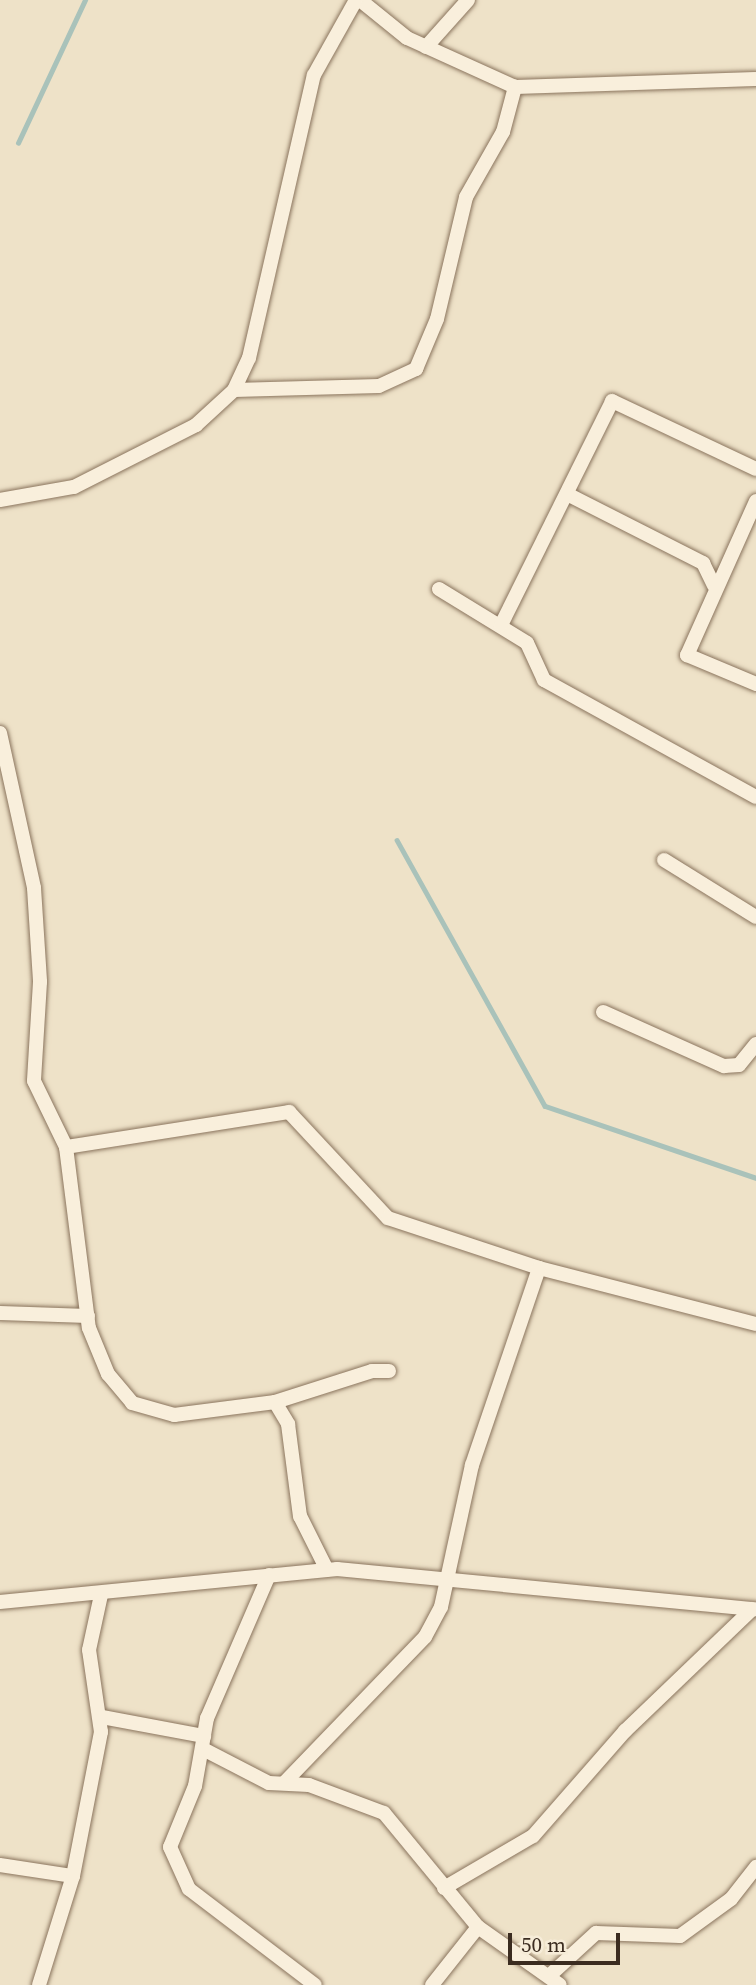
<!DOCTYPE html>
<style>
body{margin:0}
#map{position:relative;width:756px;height:1985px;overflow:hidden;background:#eee2c8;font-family:"Source Serif 4",serif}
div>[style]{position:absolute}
.stream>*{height:4.5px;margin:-2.25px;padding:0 2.25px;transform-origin:2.25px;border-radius:2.25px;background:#a9c2ba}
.roads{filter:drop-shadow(0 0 2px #8a745d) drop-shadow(0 0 2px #8a745d)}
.minor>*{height:14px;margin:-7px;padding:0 7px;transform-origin:7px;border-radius:7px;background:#f9efdc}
span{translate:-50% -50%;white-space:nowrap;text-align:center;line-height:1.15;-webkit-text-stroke:5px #f6ecd8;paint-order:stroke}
.scale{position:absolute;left:508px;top:1933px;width:112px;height:32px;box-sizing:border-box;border:4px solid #3b2c20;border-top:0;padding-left:9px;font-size:21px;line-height:24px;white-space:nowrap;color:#3b2c20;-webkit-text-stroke:5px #f6ecd8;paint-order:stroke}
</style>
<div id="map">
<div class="stream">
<div style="left:18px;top:143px;width:158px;rotate:-64.9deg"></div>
<div style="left:397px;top:840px;width:304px;rotate:60.9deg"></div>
<div style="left:545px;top:1106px;width:223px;rotate:18.8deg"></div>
</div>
<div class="roads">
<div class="minor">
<div style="left:360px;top:0;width:60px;rotate:39deg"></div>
<div style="left:407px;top:38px;width:119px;rotate:24.4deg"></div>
<div style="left:515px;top:87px;width:241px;rotate:-1.9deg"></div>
<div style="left:426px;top:47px;width:63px;rotate:-48.2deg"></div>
<div style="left:234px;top:390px;width:145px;rotate:-1.6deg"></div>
<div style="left:379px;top:386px;width:41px;rotate:-24.7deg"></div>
<div style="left:416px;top:369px;width:54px;rotate:-67.2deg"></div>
<div style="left:437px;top:319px;width:125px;rotate:-76.6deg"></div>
<div style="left:466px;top:197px;width:75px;rotate:-60.4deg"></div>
<div style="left:503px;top:132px;width:47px;rotate:-75.1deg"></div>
<div style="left:567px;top:494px;width:153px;rotate:26.9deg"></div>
<div style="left:703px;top:563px;width:25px;rotate:64deg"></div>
<div style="left:0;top:500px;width:75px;rotate:-10deg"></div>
<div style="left:74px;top:487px;width:137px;rotate:-26.9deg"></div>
<div style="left:196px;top:425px;width:52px;rotate:-42.6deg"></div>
<div style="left:234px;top:390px;width:35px;rotate:-65deg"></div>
<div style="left:249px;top:358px;width:290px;rotate:-77.1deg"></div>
<div style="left:314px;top:75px;width:86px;rotate:-60.8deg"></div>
<div style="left:756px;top:501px;width:169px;rotate:114.1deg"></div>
<div style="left:687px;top:655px;width:75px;rotate:22.8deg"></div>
<div style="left:439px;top:589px;width:103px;rotate:31.5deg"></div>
<div style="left:527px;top:643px;width:41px;rotate:65.3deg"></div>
<div style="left:544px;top:680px;width:242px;rotate:28.9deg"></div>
<div style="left:501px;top:625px;width:250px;rotate:-63.6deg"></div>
<div style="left:612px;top:401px;width:159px;rotate:25.3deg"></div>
<div style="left:0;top:733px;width:159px;rotate:77.6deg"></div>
<div style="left:34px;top:888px;width:94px;rotate:86.3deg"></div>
<div style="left:40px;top:982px;width:99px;rotate:93.5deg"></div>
<div style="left:34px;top:1081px;width:73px;rotate:64.1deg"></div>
<div style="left:66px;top:1147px;width:182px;rotate:82.8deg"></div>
<div style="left:89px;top:1328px;width:50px;rotate:67.6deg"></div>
<div style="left:108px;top:1374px;width:38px;rotate:50deg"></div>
<div style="left:132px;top:1403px;width:44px;rotate:15.9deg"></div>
<div style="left:174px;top:1415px;width:102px;rotate:-7.3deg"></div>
<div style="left:275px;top:1402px;width:26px;rotate:59deg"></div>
<div style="left:288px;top:1424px;width:93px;rotate:82.6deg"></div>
<div style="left:300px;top:1516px;width:60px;rotate:63.4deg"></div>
<div style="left:664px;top:860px;width:108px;rotate:31.8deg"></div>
<div style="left:603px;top:1012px;width:133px;rotate:24.1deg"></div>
<div style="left:724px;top:1066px;width:15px;rotate:-4deg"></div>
<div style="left:739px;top:1065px;width:27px;rotate:-51deg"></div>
<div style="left:66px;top:1147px;width:226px;rotate:-8.9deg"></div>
<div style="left:289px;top:1112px;width:145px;rotate:47deg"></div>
<div style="left:388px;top:1218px;width:159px;rotate:18.3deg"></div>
<div style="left:539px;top:1268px;width:224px;rotate:14.5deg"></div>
<div style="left:0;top:1313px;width:88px;rotate:2deg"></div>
<div style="left:275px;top:1402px;width:102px;rotate:-17.7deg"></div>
<div style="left:372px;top:1371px;width:17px"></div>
<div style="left:269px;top:1575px;width:156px;rotate:113.4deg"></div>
<div style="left:207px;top:1718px;width:69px;rotate:100deg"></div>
<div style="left:195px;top:1786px;width:66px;rotate:112.3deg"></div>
<div style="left:170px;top:1847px;width:46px;rotate:65.7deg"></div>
<div style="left:189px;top:1889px;width:158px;rotate:37.3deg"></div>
<div style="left:0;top:1602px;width:339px;rotate:-5.6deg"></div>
<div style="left:337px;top:1569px;width:421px;rotate:5.5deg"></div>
<div style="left:102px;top:1717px;width:104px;rotate:10.6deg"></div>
<div style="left:203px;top:1749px;width:74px;rotate:27.3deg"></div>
<div style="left:269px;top:1783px;width:40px;rotate:2.9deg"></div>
<div style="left:309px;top:1785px;width:80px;rotate:20.5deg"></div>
<div style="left:384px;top:1813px;width:148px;rotate:50.5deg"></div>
<div style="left:478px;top:1927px;width:100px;rotate:35.3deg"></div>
<div style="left:284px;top:1783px;width:203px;rotate:-46deg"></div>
<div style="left:425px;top:1637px;width:34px;rotate:-62deg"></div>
<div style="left:441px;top:1607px;width:145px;rotate:-77.7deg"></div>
<div style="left:472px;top:1465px;width:208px;rotate:-71.2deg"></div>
<div style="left:0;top:1865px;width:74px;rotate:8.6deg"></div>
<div style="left:444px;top:1888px;width:103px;rotate:-30.3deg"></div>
<div style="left:533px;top:1836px;width:140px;rotate:-48.8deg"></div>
<div style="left:625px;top:1731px;width:176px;rotate:-43.8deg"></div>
<div style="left:549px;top:1976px;width:64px;rotate:-42.5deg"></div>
<div style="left:596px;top:1933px;width:84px;rotate:2deg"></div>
<div style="left:680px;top:1936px;width:63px;rotate:-36deg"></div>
<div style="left:731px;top:1899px;width:41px;rotate:-52deg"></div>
<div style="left:39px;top:1985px;width:114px;rotate:-72.7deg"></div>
<div style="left:73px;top:1876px;width:147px;rotate:-79deg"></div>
<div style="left:101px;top:1732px;width:83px;rotate:-98.3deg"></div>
<div style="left:89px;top:1650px;width:56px;rotate:-77.7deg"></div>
<div style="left:432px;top:1985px;width:74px;rotate:-51.6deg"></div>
</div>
</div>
<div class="scale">50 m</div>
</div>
